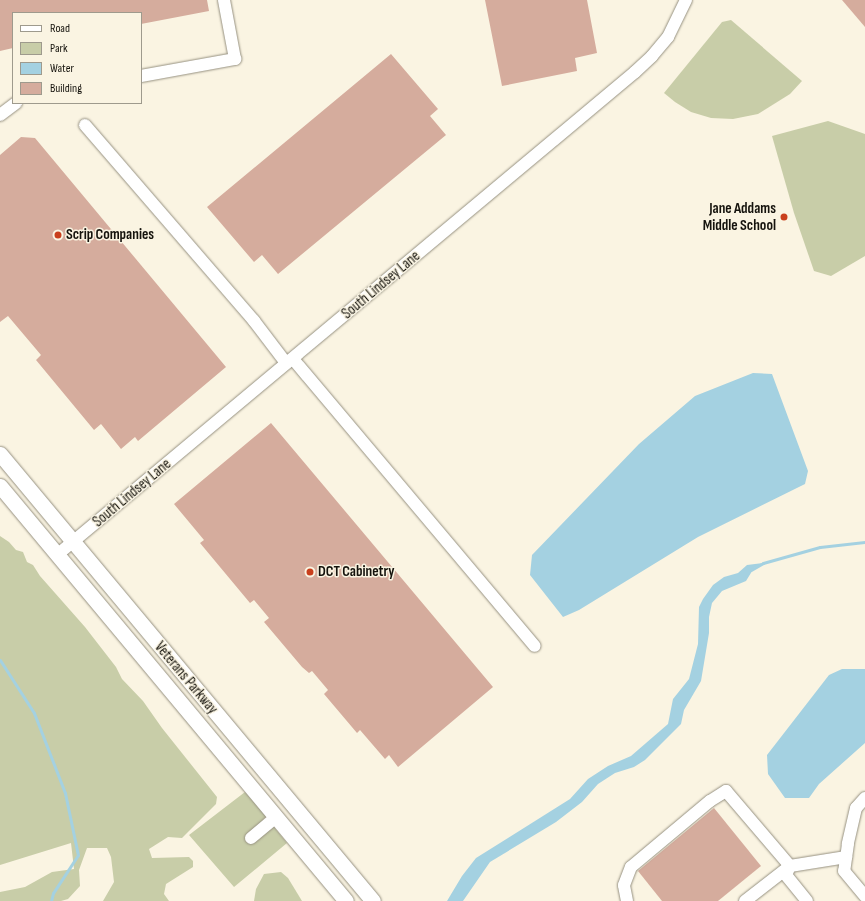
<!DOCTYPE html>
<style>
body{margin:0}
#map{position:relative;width:865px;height:901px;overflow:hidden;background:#faf4e2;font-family:"Sofia Sans Condensed",sans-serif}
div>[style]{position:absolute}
.green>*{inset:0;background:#c8cda8}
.water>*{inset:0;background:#a4d1e1}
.stream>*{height:3px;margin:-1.5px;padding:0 1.5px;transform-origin:1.5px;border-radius:1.5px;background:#a4d1e1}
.building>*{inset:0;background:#d5ac9d}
.roads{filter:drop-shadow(0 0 1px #969181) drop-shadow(0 0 1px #969181)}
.minor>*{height:12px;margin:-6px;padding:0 6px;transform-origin:6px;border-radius:6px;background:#fff}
.major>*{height:15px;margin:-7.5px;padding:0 7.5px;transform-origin:7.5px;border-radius:7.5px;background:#fff}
.dots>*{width:11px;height:11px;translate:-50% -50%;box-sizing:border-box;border:2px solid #faf4e2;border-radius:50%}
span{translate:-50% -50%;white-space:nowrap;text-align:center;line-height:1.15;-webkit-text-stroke:3px #faf4e2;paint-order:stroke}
.poi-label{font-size:15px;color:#15130d;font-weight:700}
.right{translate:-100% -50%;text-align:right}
.left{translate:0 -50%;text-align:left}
.street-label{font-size:15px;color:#15130d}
.legend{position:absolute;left:12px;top:12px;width:130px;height:92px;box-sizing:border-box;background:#faf4e2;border:1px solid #9e9a8d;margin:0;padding:5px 7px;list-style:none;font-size:12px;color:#15130d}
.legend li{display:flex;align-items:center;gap:8px;height:20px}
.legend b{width:20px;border:1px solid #9e9a8d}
</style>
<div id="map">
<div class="green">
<div style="clip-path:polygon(731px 20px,802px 81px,790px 94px,758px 114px,733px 119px,711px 118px,691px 112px,675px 102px,664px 93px,722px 22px)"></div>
<div style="clip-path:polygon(828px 121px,865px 134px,865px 256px,831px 276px,814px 271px,794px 213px,772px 136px)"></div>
<div style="clip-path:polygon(0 536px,9px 542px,16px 550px,23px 552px,27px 562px,33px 565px,40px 576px,85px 627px,116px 667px,122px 679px,143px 701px,162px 728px,217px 797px,216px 804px,182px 838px,168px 837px,149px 849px,152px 858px,189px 857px,193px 861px,193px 867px,166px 884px,164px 894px,169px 901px,103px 901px,114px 882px,111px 857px,107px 848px,87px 848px,79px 870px,80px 886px,68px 899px,61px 901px,0 901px,0 892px,25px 887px,52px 872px,74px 869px,71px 843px,0 865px)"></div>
<div style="clip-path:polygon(245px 792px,266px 816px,261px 823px,268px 830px,274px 827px,287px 843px,234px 887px,189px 835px)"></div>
<div style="clip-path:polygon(281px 872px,288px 878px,302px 901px,254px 901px,256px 889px,264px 874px)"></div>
</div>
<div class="water">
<div style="clip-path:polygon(753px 373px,772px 374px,808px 471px,805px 484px,698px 537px,579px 610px,563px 617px,530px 575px,532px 555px,639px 444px,695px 396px)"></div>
<div style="clip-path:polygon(763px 563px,754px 568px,746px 581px,722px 591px,712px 603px,709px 617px,709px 633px,701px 681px,684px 710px,681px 724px,645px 760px,634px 767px,615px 773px,598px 784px,582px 802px,556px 822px,490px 862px,463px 901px,447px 901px,462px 876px,476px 858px,570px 799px,588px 779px,608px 766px,631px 756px,668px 724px,673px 699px,689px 679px,698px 644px,699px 607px,703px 599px,713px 585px,724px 577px,738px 573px,747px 565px)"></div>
<div style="clip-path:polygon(842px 669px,865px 669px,865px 743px,819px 784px,809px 798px,785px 798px,768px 774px,767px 755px,829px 675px)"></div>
</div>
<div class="stream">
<div style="left:751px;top:570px;width:14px;rotate:-30deg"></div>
<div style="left:763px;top:563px;width:59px;rotate:-15.7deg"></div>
<div style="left:820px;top:547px;width:45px;rotate:-6.3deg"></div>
<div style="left:0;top:660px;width:63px;rotate:57.3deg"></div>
<div style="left:34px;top:713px;width:86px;rotate:68.8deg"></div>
<div style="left:65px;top:793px;width:63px;rotate:78.2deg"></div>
<div style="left:78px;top:855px;width:45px;rotate:123.3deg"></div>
<div style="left:53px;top:893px;width:8px;rotate:104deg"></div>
</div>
<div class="building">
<div style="clip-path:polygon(0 0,207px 0,209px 11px,141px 24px,141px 13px,13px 13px,13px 48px,0 51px)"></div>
<div style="clip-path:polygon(485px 0,587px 0,597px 53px,575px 58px,577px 71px,502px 86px)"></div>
<div style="clip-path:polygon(842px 0,865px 0,865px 27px)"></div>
<div style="clip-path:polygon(391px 54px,438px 109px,430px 116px,446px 135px,278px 274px,262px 255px,254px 262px,207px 207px)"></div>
<div style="clip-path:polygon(21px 137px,35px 138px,226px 367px,138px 441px,135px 437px,121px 449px,101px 424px,94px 430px,36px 360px,41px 355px,8px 316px,0 322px,0 155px)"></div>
<div style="clip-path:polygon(271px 423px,493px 687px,398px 767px,389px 755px,385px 759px,360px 730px,357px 733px,324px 694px,328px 690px,312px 671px,309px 673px,302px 667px,264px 622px,269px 618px,254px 600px,250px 603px,200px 543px,204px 540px,174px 504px)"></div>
<div style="clip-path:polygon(714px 808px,761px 866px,718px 901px,662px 901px,638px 871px)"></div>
</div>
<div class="roads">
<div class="minor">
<div style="left:141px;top:76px;width:96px;rotate:-10.3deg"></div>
<div style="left:235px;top:59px;width:60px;rotate:-100.6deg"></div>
<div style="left:0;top:115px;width:20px;rotate:-37deg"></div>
<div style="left:85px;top:125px;width:259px;rotate:49.2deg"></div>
<div style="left:254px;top:321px;width:53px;rotate:52.7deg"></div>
<div style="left:293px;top:359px;width:375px;rotate:49.9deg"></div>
<div style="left:57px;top:555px;width:753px;rotate:-39.88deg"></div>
<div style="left:635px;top:72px;width:23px;rotate:-43deg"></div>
<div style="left:652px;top:56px;width:25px;rotate:-50deg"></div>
<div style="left:668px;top:37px;width:41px;rotate:-64.1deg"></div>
<div style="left:865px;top:798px;width:13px;rotate:132deg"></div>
<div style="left:856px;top:808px;width:37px;rotate:103deg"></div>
<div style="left:848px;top:844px;width:27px;rotate:98deg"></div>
<div style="left:844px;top:871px;width:33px;rotate:50deg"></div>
<div style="left:251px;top:838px;width:33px;rotate:-40deg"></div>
<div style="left:627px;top:901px;width:16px;rotate:-101deg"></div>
<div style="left:624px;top:885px;width:19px;rotate:-69deg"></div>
<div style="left:631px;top:867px;width:103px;rotate:-39.9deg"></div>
<div style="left:710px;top:801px;width:19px;rotate:-32deg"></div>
<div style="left:726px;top:791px;width:99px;rotate:49.5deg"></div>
<div style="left:790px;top:866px;width:57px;rotate:142.1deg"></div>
<div style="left:807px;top:901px;width:33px;rotate:-129deg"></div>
<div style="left:786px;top:875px;width:10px;rotate:-66deg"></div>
<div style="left:790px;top:866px;width:57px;rotate:-9.1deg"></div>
</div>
<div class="major">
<div style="left:0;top:454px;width:582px;rotate:50.16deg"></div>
<div style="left:0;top:486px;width:540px;rotate:50.18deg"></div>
</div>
</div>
<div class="dots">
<div style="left:784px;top:217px;background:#c93f1c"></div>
<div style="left:58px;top:235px;background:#c93f1c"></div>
<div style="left:310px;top:572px;background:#c93f1c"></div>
</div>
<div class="poi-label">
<span class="right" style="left:776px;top:217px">Jane Addams<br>Middle School</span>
<span class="left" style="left:66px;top:235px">Scrip Companies</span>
<span class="left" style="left:318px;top:572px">DCT Cabinetry</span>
</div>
<div class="street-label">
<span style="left:381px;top:285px;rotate:-40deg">South Lindsey Lane</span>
<span style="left:132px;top:493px;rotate:-40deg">South Lindsey Lane</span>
<span style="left:186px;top:678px;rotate:50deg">Veterans Parkway</span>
</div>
<ul class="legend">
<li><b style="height:5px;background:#fff"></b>Road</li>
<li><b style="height:11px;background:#c8cda8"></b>Park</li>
<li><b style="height:11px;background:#a4d1e1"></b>Water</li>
<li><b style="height:11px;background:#d5ac9d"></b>Building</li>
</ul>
</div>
